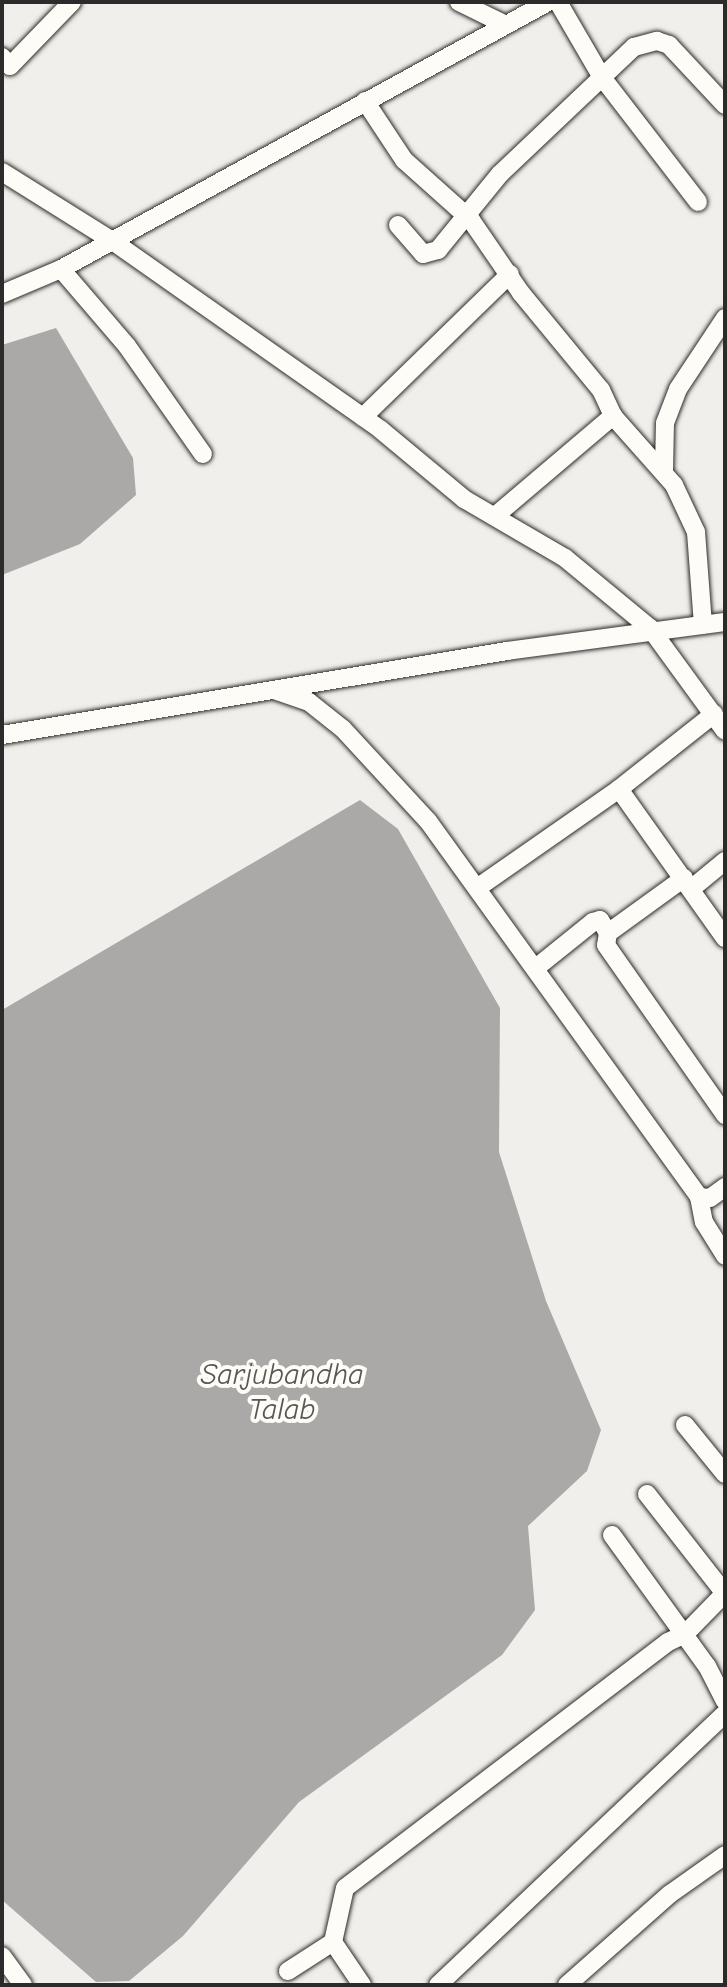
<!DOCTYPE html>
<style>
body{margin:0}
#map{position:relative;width:727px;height:1987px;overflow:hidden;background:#f0efeb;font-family:"Comic Neue",sans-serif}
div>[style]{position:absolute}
.water>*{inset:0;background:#aaa9a7}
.roads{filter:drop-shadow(0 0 2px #2b2b2b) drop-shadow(0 0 2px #2b2b2b)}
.minor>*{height:18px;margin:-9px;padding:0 9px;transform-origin:9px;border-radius:9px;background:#fdfcf7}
span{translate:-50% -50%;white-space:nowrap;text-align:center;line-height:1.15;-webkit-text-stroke:8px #fdfcf7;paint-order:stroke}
.water-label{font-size:30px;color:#575756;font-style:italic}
.frame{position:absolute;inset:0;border:4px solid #2b2b2b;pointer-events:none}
</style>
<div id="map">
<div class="water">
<div style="clip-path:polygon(56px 328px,133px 458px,136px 495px,80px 544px,2px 575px,2px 345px)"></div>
<div style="clip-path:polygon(360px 800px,398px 829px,500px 1008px,499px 1152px,546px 1301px,601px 1430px,587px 1471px,528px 1526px,535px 1610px,502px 1655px,299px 1802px,183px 1936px,129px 1981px,96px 1982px,2px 1900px,2px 1010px)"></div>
</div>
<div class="roads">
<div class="minor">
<div style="left:459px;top:2px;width:52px;rotate:26.1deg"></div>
<div style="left:558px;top:2px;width:86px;rotate:59.8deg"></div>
<div style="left:601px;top:76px;width:159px;rotate:52.4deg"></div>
<div style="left:2px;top:57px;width:12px;rotate:48deg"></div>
<div style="left:10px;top:66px;width:89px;rotate:-45.9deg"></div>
<div style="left:365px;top:101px;width:71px;rotate:56.5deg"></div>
<div style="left:404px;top:160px;width:90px;rotate:41.8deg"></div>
<div style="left:471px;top:220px;width:88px;rotate:55.6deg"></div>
<div style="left:521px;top:293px;width:126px;rotate:50.5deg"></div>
<div style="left:601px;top:390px;width:29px;rotate:65deg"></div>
<div style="left:613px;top:416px;width:92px;rotate:48.5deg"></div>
<div style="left:674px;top:485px;width:52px;rotate:64.9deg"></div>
<div style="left:696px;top:532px;width:93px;rotate:85.7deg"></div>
<div style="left:2px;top:172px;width:128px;rotate:32deg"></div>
<div style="left:111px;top:240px;width:330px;rotate:35.1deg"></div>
<div style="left:381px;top:430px;width:108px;rotate:39.7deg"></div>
<div style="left:464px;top:499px;width:117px;rotate:30.3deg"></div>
<div style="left:565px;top:558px;width:110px;rotate:39.5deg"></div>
<div style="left:650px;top:628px;width:127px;rotate:53.9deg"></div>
<div style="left:398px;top:225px;width:38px;rotate:49deg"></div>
<div style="left:423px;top:254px;width:16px;rotate:-15deg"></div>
<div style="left:438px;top:250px;width:98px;rotate:-50.8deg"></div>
<div style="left:500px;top:174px;width:185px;rotate:-43.5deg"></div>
<div style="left:634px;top:47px;width:24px;rotate:-15deg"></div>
<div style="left:657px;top:41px;width:13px;rotate:18deg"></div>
<div style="left:669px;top:45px;width:82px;rotate:47deg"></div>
<div style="left:61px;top:269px;width:101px;rotate:49.4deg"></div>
<div style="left:127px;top:346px;width:132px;rotate:54.9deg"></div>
<div style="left:2px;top:294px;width:64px;rotate:-23deg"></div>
<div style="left:61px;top:269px;width:555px;rotate:-28.73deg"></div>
<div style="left:363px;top:417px;width:205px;rotate:-44.2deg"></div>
<div style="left:664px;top:470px;width:47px;rotate:-88.8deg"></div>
<div style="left:665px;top:423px;width:36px;rotate:-69deg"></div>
<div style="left:678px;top:389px;width:85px;rotate:-56.5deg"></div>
<div style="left:495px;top:516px;width:155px;rotate:-40.3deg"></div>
<div style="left:274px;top:690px;width:37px;rotate:19deg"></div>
<div style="left:309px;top:702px;width:43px;rotate:38.5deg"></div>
<div style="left:343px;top:729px;width:125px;rotate:47.3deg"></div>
<div style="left:428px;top:821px;width:463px;rotate:54.2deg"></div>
<div style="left:699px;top:1197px;width:25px;rotate:79deg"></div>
<div style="left:704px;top:1222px;width:40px;rotate:58deg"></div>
<div style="left:2px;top:735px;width:512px;rotate:-9.44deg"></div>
<div style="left:507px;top:651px;width:220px;rotate:-7.6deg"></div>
<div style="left:619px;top:789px;width:183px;rotate:54.6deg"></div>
<div style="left:684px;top:878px;width:94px;rotate:144.1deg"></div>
<div style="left:608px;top:933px;width:12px;rotate:99deg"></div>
<div style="left:606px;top:945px;width:208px;rotate:55deg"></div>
<div style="left:480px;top:886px;width:169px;rotate:-34.9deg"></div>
<div style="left:619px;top:789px;width:121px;rotate:-38.3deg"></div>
<div style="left:691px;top:889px;width:44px;rotate:-39.5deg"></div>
<div style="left:537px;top:967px;width:72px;rotate:-38.8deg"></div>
<div style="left:593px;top:922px;width:7px;rotate:-16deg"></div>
<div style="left:600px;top:920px;width:15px;rotate:58deg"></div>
<div style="left:699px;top:1197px;width:11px;rotate:5deg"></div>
<div style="left:710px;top:1198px;width:19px;rotate:-36deg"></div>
<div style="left:685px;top:1425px;width:63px;rotate:50.8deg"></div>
<div style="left:647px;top:1494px;width:127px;rotate:52deg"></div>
<div style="left:612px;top:1535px;width:162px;rotate:54.1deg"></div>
<div style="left:707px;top:1666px;width:39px;rotate:63deg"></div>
<div style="left:333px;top:1942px;width:55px;rotate:-77.5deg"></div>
<div style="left:345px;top:1888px;width:406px;rotate:-37.3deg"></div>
<div style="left:668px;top:1642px;width:19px;rotate:-25deg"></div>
<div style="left:685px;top:1634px;width:57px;rotate:-45.7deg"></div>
<div style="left:2px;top:1956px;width:36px;rotate:54deg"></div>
<div style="left:288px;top:1971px;width:54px;rotate:-32.8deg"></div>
<div style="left:333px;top:1942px;width:52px;rotate:56deg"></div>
<div style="left:438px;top:1985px;width:395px;rotate:-43.4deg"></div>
<div style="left:567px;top:1985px;width:137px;rotate:-41.5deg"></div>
<div style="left:670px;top:1894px;width:67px;rotate:-35.3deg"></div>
</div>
</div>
<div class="water-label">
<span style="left:282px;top:1392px">Sarjubandha<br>Talab</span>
</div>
<div class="frame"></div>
</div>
